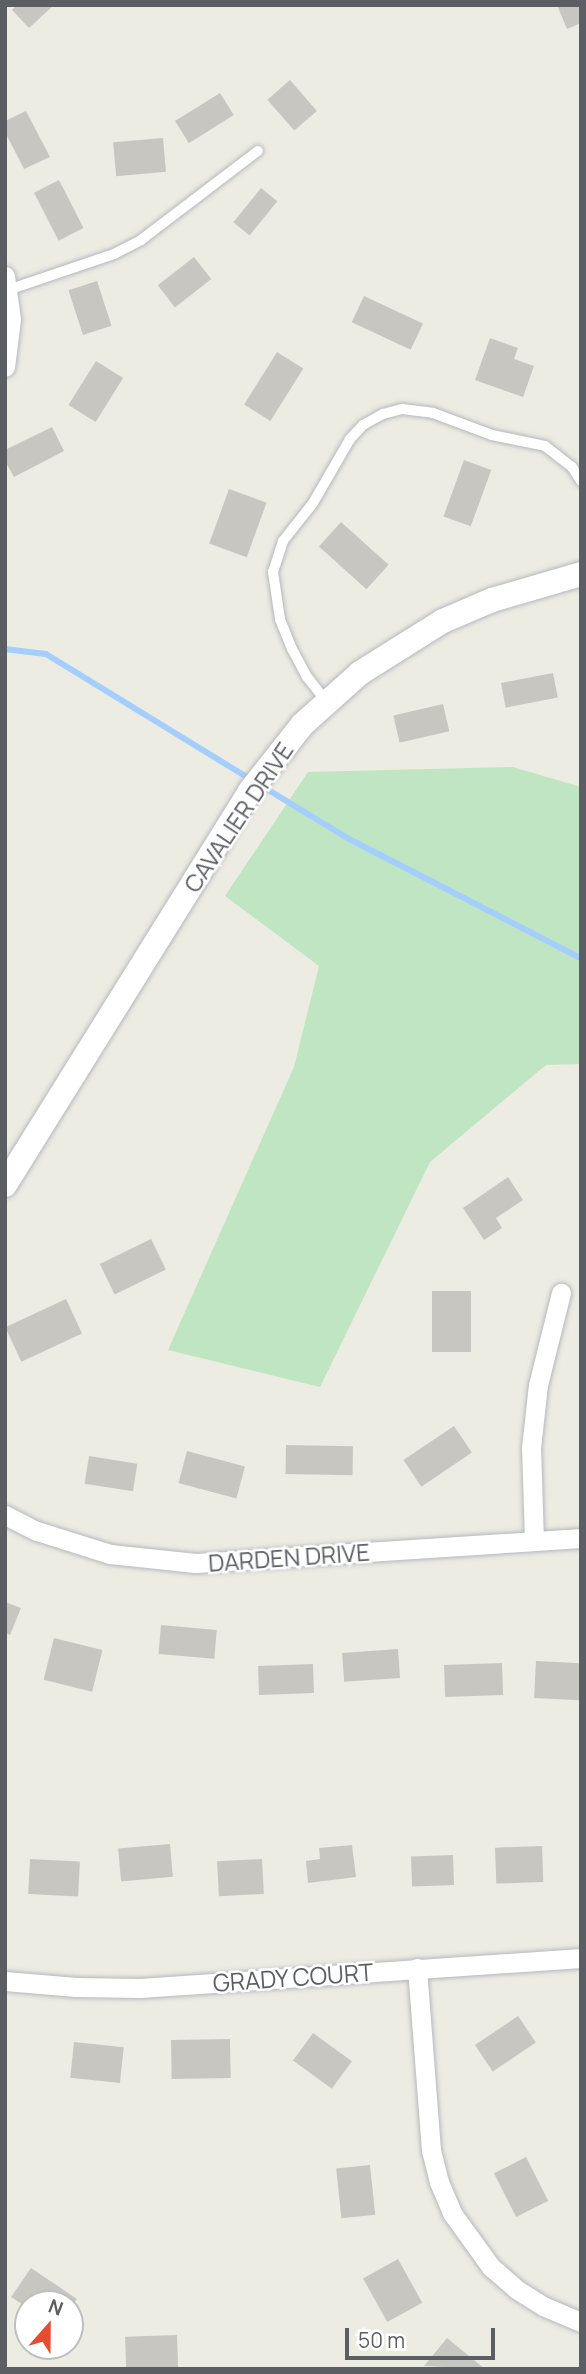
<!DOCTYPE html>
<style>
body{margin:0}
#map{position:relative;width:586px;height:2374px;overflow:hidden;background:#edece3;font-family:Manrope,sans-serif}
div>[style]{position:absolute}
.green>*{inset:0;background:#bfe5c2}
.stream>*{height:6px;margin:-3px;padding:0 3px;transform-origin:3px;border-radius:3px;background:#a3cefd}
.building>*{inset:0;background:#c8c6c0;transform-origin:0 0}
.roads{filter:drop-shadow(0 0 2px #b5b8bd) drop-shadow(0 0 2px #b5b8bd)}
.service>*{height:10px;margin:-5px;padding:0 5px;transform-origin:5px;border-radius:5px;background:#fff}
.minor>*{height:19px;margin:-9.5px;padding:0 9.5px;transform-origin:9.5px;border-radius:9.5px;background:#fff}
.tertiary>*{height:24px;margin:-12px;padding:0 12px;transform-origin:12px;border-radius:12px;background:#fff}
span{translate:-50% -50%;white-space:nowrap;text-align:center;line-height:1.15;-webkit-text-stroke:5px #fff;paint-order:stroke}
.street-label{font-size:24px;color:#5b5e63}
.frame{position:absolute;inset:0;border:7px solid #5b5e63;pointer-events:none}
.north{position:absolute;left:14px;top:2290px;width:70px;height:70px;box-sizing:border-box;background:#fff;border:2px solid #bdbfc1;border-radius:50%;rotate:21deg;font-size:19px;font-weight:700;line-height:28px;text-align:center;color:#5b5e63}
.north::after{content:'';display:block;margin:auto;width:24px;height:32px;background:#e54d31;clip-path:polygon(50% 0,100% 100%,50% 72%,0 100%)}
.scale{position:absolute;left:345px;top:2328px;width:150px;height:32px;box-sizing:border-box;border:4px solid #5b5e63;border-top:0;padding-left:9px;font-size:21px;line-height:24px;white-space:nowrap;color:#5b5e63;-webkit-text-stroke:5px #fff;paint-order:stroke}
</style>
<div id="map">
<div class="green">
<div style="clip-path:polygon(513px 767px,581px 787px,581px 1064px,546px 1065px,430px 1162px,320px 1387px,168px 1350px,294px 1067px,319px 966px,225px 896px,308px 772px)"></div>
</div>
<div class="stream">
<div style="left:5px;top:649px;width:41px;rotate:7deg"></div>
<div style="left:46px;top:654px;width:236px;rotate:31.5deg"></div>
<div style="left:270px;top:791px;width:92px;rotate:31.3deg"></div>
<div style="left:349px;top:839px;width:261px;rotate:27.2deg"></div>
</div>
<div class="building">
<div style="clip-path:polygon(17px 5px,54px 5px,29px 28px,12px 10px)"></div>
<div style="clip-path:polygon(557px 5px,581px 5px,581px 23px,567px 29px)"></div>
<div style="left:290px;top:80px;width:41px;height:30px;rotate:49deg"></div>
<div style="left:220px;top:93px;width:26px;height:53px;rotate:58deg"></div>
<div style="clip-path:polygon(26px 111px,50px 157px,24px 169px,5px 132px,5px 121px)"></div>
<div style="left:163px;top:138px;width:34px;height:50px;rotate:85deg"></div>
<div style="left:59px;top:180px;width:54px;height:28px;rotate:63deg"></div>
<div style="left:261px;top:188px;width:21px;height:44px;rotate:39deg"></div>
<div style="left:194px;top:257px;width:28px;height:46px;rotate:52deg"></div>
<div style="left:97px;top:281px;width:47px;height:30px;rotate:72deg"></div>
<div style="left:364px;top:296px;width:65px;height:29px;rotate:25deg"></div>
<div style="clip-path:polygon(490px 338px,518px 348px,514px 359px,534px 366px,523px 397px,475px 380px)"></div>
<div style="left:277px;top:352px;width:31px;height:62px;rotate:32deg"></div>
<div style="left:96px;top:361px;width:32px;height:52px;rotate:32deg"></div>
<div style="clip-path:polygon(52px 427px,64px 451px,14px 477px,5px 461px,5px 450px)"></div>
<div style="left:464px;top:460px;width:29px;height:60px;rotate:20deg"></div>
<div style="left:229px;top:489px;width:40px;height:58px;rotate:20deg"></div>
<div style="left:341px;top:522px;width:64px;height:33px;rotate:42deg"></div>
<div style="left:553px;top:673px;width:25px;height:53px;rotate:79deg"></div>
<div style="left:443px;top:704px;width:28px;height:51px;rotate:77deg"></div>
<div style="clip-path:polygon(508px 1177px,523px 1200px,496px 1218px,502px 1228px,484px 1240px,463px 1208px)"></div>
<div style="left:151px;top:1239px;width:34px;height:57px;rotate:64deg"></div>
<div style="left:432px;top:1291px;width:39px;height:61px"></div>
<div style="left:66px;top:1299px;width:38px;height:67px;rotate:65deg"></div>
<div style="left:454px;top:1426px;width:32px;height:61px;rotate:56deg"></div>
<div style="left:286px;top:1445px;width:67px;height:29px;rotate:1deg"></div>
<div style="left:187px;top:1451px;width:60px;height:33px;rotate:15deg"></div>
<div style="left:89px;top:1456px;width:49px;height:28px;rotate:9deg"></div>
<div style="clip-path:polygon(5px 1602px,21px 1608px,10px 1635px,5px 1633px)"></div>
<div style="left:161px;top:1625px;width:56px;height:29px;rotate:5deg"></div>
<div style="left:54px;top:1638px;width:50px;height:43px;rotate:14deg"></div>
<div style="left:398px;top:1649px;width:29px;height:56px;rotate:86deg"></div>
<div style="left:536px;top:1661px;width:45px;height:37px;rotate:3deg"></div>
<div style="left:502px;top:1663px;width:32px;height:58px;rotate:88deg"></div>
<div style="left:313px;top:1664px;width:29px;height:55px;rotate:88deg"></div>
<div style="left:170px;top:1844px;width:33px;height:52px;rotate:85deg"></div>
<div style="clip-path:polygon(352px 1845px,356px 1877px,308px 1883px,306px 1861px,320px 1859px,319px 1848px)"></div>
<div style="left:542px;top:1846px;width:36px;height:47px;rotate:88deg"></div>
<div style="left:453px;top:1855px;width:30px;height:42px;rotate:88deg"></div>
<div style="left:30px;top:1859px;width:50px;height:35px;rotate:3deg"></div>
<div style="left:262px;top:1859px;width:35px;height:45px;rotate:87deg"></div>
<div style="left:518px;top:2016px;width:32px;height:52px;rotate:56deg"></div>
<div style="left:313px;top:2033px;width:48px;height:34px;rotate:36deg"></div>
<div style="left:230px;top:2039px;width:39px;height:59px;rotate:89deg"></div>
<div style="left:74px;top:2042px;width:50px;height:36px;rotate:6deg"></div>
<div style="left:526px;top:2157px;width:49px;height:36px;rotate:63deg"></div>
<div style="left:370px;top:2165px;width:50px;height:34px;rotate:84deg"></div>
<div style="left:398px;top:2259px;width:50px;height:40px;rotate:61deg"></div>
<div style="clip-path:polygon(31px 2268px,77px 2299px,70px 2309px,70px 2304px,28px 2304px,28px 2308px,11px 2297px)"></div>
<div style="left:177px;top:2335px;width:34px;height:52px;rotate:88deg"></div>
<div style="clip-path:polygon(447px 2338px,485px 2369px,424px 2366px)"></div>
</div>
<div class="roads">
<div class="service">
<div style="left:8px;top:290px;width:112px;rotate:-18.8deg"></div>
<div style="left:114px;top:254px;width:30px;rotate:-27deg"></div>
<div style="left:141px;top:240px;width:147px;rotate:-37.3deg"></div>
<div style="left:326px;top:701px;width:31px;rotate:-128deg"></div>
<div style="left:307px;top:677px;width:32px;rotate:-118deg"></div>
<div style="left:292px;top:649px;width:32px;rotate:-112deg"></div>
<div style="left:280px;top:619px;width:48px;rotate:-98.5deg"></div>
<div style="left:273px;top:572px;width:33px;rotate:-72deg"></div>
<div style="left:283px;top:541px;width:48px;rotate:-51.7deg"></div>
<div style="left:313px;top:503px;width:74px;rotate:-60deg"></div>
<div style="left:350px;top:439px;width:19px;rotate:-47deg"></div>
<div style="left:363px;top:425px;width:23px;rotate:-29deg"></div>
<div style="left:383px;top:414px;width:20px;rotate:-15deg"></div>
<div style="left:402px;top:409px;width:31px;rotate:7deg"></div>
<div style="left:433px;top:413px;width:63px;rotate:20.4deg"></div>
<div style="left:492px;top:435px;width:54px;rotate:11.7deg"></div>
<div style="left:545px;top:446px;width:34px;rotate:38deg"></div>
<div style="left:572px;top:467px;width:17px;rotate:57deg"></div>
</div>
<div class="minor">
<div style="left:5px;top:276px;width:43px;rotate:82.1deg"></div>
<div style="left:11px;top:319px;width:48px;rotate:97.1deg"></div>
<div style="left:5px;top:1515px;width:36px;rotate:27deg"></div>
<div style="left:37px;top:1531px;width:77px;rotate:17.5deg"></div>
<div style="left:110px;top:1554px;width:86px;rotate:6deg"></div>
<div style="left:196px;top:1563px;width:386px;rotate:-3.7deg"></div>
<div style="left:534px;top:1541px;width:93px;rotate:-91.8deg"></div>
<div style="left:531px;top:1448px;width:63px;rotate:-83.7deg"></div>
<div style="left:538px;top:1385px;width:95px;rotate:-76deg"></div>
<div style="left:417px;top:1968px;width:183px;rotate:85.6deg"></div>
<div style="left:431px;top:2150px;width:33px;rotate:76deg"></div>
<div style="left:439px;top:2182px;width:34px;rotate:67deg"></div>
<div style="left:452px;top:2213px;width:67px;rotate:54.2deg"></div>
<div style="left:491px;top:2267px;width:33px;rotate:41deg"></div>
<div style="left:516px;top:2289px;width:32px;rotate:32deg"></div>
<div style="left:543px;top:2306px;width:41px;rotate:22.8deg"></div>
<div style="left:5px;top:1981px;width:71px;rotate:4.8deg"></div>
<div style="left:76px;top:1987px;width:64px;rotate:0.9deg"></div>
<div style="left:140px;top:1988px;width:442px;rotate:-3.9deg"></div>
</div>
<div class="tertiary">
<div style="left:5px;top:1185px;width:464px;rotate:-58.1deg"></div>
<div style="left:250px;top:791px;width:85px;rotate:-51.7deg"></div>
<div style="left:303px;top:724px;width:76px;rotate:-41.8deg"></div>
<div style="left:360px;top:673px;width:98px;rotate:-32.1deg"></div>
<div style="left:443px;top:621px;width:53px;rotate:-23.2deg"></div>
<div style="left:492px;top:600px;width:93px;rotate:-16.3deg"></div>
</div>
</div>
<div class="street-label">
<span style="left:238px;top:817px;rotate:-56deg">CAVALIER DRIVE</span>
<span style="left:289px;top:1557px;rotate:-4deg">DARDEN DRIVE</span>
<span style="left:293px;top:1977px;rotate:-4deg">GRADY COURT</span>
</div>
<div class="frame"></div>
<div class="north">N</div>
<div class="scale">50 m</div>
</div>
